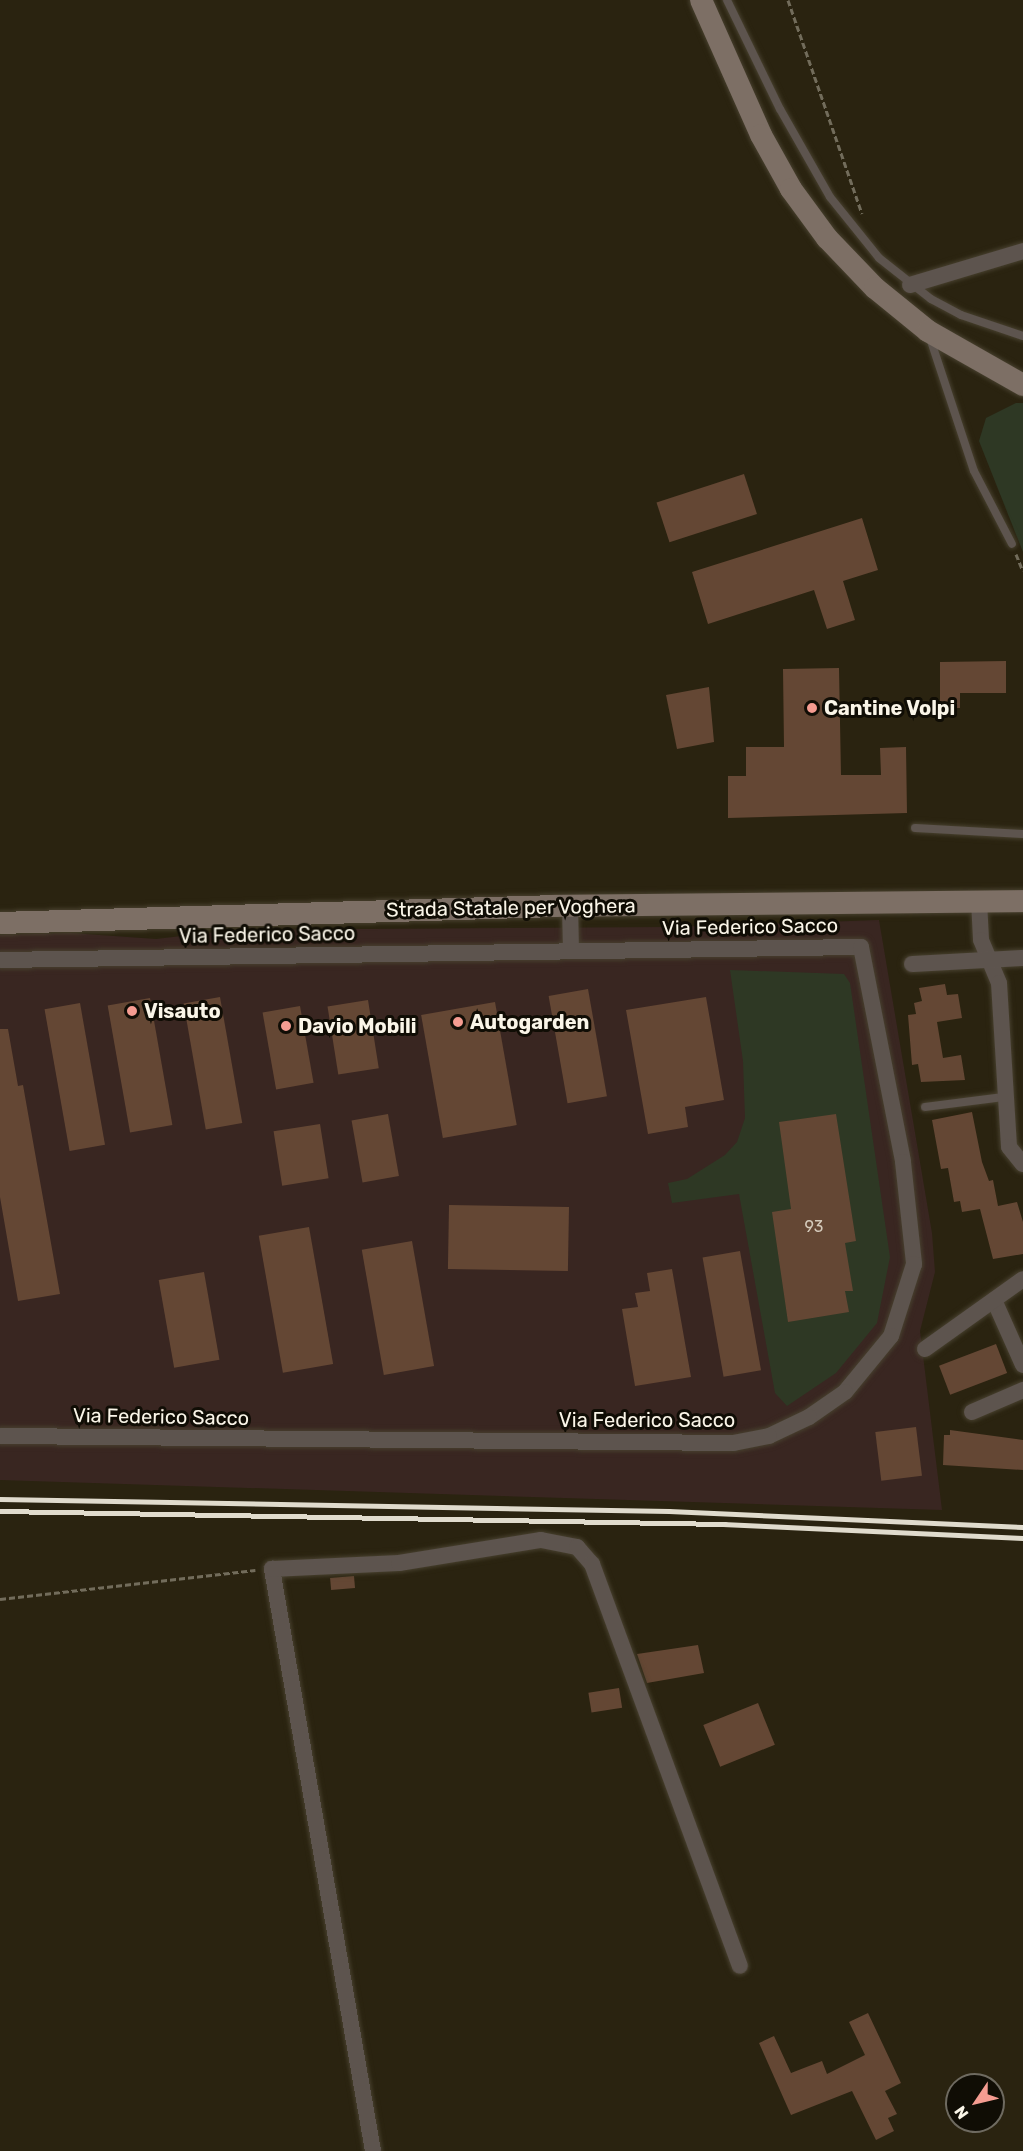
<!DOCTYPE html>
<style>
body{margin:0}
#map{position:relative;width:1023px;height:2151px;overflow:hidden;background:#2a2310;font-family:Rubik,sans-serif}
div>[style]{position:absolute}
.industrial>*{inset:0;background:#392621}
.green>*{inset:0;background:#2e3824}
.building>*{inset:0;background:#644734;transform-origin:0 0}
.path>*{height:3px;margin-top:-1.5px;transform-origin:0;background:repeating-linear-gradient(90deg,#726c5b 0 6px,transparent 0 9px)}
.roads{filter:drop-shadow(0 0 2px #47402e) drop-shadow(0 0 2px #47402e)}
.lane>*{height:8px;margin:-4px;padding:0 4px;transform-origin:4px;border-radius:4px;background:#5d544e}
.street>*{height:16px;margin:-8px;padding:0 8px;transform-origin:8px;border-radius:8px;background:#5d544e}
.secondary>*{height:22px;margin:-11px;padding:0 11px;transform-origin:11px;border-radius:11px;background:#7d6f65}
.rail>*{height:4.5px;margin:-2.25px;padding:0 2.25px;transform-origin:2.25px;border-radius:2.25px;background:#e0dbcd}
.dots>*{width:16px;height:16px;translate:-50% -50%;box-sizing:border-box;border:3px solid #100d05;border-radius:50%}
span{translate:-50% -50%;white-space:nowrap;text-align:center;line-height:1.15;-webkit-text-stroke:6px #100d05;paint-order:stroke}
.number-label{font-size:16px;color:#d4cabb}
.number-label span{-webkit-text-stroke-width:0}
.poi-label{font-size:20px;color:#faf5e8;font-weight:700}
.left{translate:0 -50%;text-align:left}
.street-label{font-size:20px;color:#faf5e8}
.north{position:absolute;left:945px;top:2073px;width:60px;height:60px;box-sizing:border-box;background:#100d05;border:2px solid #6e6a60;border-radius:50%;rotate:235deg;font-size:16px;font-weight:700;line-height:24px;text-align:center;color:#faf5e8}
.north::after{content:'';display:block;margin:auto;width:21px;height:27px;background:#f59c91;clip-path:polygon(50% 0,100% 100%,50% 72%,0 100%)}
</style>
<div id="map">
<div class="industrial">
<div style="clip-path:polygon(879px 920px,932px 1233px,935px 1272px,920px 1331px,942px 1510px,0 1480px,0 935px,71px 933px,156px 939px,232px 930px,669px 927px)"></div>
</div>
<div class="green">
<div style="clip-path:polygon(1016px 403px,1023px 403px,1023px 552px,979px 441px,986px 418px)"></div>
<div style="clip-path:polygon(730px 970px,844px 974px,850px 983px,890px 1257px,877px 1323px,836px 1373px,787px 1406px,775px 1393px,739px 1194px,672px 1203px,668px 1183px,687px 1179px,725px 1155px,737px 1142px,745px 1118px,743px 1061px)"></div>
</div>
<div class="building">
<div style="left:744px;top:474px;width:42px;height:92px;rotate:72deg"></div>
<div style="clip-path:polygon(862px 518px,878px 570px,843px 581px,855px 620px,827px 629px,814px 590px,708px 624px,692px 572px)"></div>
<div style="clip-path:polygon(1006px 661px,1006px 693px,960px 693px,960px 708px,940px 708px,940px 662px)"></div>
<div style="clip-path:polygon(839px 668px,841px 775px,881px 775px,880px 748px,906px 747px,907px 813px,728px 818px,728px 776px,746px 776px,746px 747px,784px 747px,783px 669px)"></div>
<div style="clip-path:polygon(709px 687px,714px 742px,677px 749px,666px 695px)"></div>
<div style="clip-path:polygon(945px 984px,947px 995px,958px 994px,962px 1018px,937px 1022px,943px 1058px,961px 1055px,965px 1080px,921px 1082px,918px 1064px,912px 1065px,908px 1015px,916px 1014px,914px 1003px,922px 1001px,919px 988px)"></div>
<div style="left:588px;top:989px;width:109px;height:40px;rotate:80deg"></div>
<div style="left:220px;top:997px;width:128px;height:37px;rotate:80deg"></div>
<div style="clip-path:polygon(706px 997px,724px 1100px,685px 1107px,688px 1127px,648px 1134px,626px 1010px)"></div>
<div style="left:150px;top:998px;width:129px;height:43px;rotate:80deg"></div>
<div style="left:368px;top:1000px;width:69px;height:41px;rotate:81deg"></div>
<div style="left:495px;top:1002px;width:125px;height:75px;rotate:80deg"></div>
<div style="left:80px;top:1003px;width:144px;height:36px;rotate:80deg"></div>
<div style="left:300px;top:1006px;width:78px;height:38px;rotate:80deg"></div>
<div style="clip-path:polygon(0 1029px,8px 1029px,18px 1086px,23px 1085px,60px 1294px,18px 1301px,0 1197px)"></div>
<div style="clip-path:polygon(972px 1112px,982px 1162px,989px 1181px,993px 1180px,998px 1206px,1017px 1202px,1023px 1222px,1023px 1254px,993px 1259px,980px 1209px,962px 1212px,960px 1201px,954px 1202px,948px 1168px,941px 1169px,932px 1120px)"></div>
<div style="left:388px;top:1114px;width:63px;height:37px;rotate:80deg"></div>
<div style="clip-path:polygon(836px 1114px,856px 1241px,845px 1243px,853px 1291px,845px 1291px,849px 1312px,788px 1322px,772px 1212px,791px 1209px,779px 1122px)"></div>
<div style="left:320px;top:1124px;width:55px;height:47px;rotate:81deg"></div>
<div style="left:569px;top:1207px;width:64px;height:120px;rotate:91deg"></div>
<div style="left:309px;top:1227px;width:139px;height:51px;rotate:80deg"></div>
<div style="left:412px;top:1241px;width:127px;height:51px;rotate:80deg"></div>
<div style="left:740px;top:1251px;width:121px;height:38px;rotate:80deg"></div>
<div style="clip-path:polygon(672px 1269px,691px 1377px,635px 1386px,622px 1309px,638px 1307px,635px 1293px,650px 1291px,647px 1273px)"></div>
<div style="left:204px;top:1272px;width:89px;height:46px;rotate:80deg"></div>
<div style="left:996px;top:1344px;width:31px;height:61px;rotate:69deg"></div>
<div style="left:916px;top:1427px;width:49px;height:41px;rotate:83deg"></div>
<div style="clip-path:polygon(950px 1430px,1023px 1440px,1023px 1470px,943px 1465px,944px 1435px,950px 1435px)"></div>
<div style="left:354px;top:1576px;width:12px;height:24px;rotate:85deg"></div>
<div style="clip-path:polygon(698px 1645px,704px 1673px,647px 1683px,637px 1654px)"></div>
<div style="left:619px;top:1688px;width:20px;height:31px;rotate:81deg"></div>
<div style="left:758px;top:1703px;width:45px;height:59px;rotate:68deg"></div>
<div style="clip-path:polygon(868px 2013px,901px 2083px,885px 2091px,897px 2114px,888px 2118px,894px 2131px,876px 2140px,852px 2091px,791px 2115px,759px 2043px,774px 2036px,791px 2073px,822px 2061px,827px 2074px,865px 2055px,849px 2022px)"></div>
</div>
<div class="path">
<div style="left:788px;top:0;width:226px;rotate:70.9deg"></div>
<div style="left:1016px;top:554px;width:18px;rotate:68deg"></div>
<div style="left:0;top:1599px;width:257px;rotate:-6.5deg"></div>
</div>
<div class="roads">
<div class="lane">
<div style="left:727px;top:0;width:121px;rotate:64.1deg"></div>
<div style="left:780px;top:109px;width:101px;rotate:60.4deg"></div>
<div style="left:830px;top:197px;width:78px;rotate:51.2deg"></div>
<div style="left:879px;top:258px;width:66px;rotate:38.3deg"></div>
<div style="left:931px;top:299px;width:34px;rotate:28deg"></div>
<div style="left:961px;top:315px;width:65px;rotate:18.7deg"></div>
<div style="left:930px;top:338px;width:140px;rotate:71.7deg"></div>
<div style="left:974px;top:471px;width:82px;rotate:62.5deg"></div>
<div style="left:915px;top:828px;width:108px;rotate:3.2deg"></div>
<div style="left:925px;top:1107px;width:79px;rotate:-7.3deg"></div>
</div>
<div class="street">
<div style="left:910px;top:285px;width:118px;rotate:-16.7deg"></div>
<div style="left:979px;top:901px;width:39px;rotate:87deg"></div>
<div style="left:981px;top:940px;width:47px;rotate:67.3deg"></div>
<div style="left:999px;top:983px;width:164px;rotate:86.5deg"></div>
<div style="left:1009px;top:1147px;width:22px;rotate:51deg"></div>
<div style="left:570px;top:906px;width:45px;rotate:88.7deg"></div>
<div style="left:0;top:960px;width:861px;rotate:-0.87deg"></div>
<div style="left:861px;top:947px;width:219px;rotate:78.9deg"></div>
<div style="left:903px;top:1162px;width:103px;rotate:83.8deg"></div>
<div style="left:914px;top:1264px;width:76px;rotate:107.7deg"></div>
<div style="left:891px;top:1336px;width:72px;rotate:129.4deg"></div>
<div style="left:845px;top:1392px;width:44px;rotate:145.2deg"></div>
<div style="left:809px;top:1417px;width:44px;rotate:154.6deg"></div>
<div style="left:769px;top:1436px;width:37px;rotate:169deg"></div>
<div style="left:733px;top:1443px;width:733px;rotate:-179.45deg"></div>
<div style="left:912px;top:964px;width:111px;rotate:-3.1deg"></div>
<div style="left:994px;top:1300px;width:71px;rotate:66deg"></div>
<div style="left:925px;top:1349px;width:120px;rotate:-35.5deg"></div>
<div style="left:972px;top:1412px;width:56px;rotate:-23.3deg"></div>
<div style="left:373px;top:2151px;width:591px;rotate:-99.85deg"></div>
<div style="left:272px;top:1569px;width:127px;rotate:-2.7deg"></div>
<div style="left:399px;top:1563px;width:144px;rotate:-9.2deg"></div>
<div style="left:541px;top:1540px;width:37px;rotate:11deg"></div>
<div style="left:577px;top:1547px;width:23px;rotate:49deg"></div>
<div style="left:592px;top:1564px;width:428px;rotate:69.8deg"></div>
</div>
<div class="secondary">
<div style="left:701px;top:0;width:148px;rotate:66deg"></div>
<div style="left:761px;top:135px;width:62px;rotate:60.9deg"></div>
<div style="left:791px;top:189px;width:61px;rotate:53.7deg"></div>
<div style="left:827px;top:238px;width:69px;rotate:46.2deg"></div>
<div style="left:875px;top:288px;width:68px;rotate:39.1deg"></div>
<div style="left:928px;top:331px;width:109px;rotate:29.6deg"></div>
<div style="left:0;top:923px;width:555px;rotate:-1.75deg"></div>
<div style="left:555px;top:906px;width:468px;rotate:-0.6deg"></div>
</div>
</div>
<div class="rail">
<div style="left:0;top:1499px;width:669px;rotate:1.03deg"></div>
<div style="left:669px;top:1511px;width:354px;rotate:2.6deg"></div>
<div style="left:0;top:1511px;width:725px;rotate:1.03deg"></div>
<div style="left:725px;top:1524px;width:298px;rotate:2.7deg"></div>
</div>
<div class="dots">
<div style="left:812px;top:708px;background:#f59c91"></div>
<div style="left:132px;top:1011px;background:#f59c91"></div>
<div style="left:458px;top:1022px;background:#f59c91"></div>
<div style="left:286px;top:1026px;background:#f59c91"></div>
</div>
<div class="number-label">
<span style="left:814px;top:1227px">93</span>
</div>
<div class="poi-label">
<span class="left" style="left:824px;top:708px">Cantine Volpi</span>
<span class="left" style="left:144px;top:1011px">Visauto</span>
<span class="left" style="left:470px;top:1022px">Autogarden</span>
<span class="left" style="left:298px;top:1026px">Davio Mobili</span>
</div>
<div class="street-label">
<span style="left:511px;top:908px;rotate:-1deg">Strada Statale per Voghera</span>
<span style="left:750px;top:927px;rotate:-1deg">Via Federico Sacco</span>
<span style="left:267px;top:935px;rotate:-1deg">Via Federico Sacco</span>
<span style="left:161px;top:1417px;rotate:1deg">Via Federico Sacco</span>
<span style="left:647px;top:1420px">Via Federico Sacco</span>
</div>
<div class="north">N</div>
</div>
